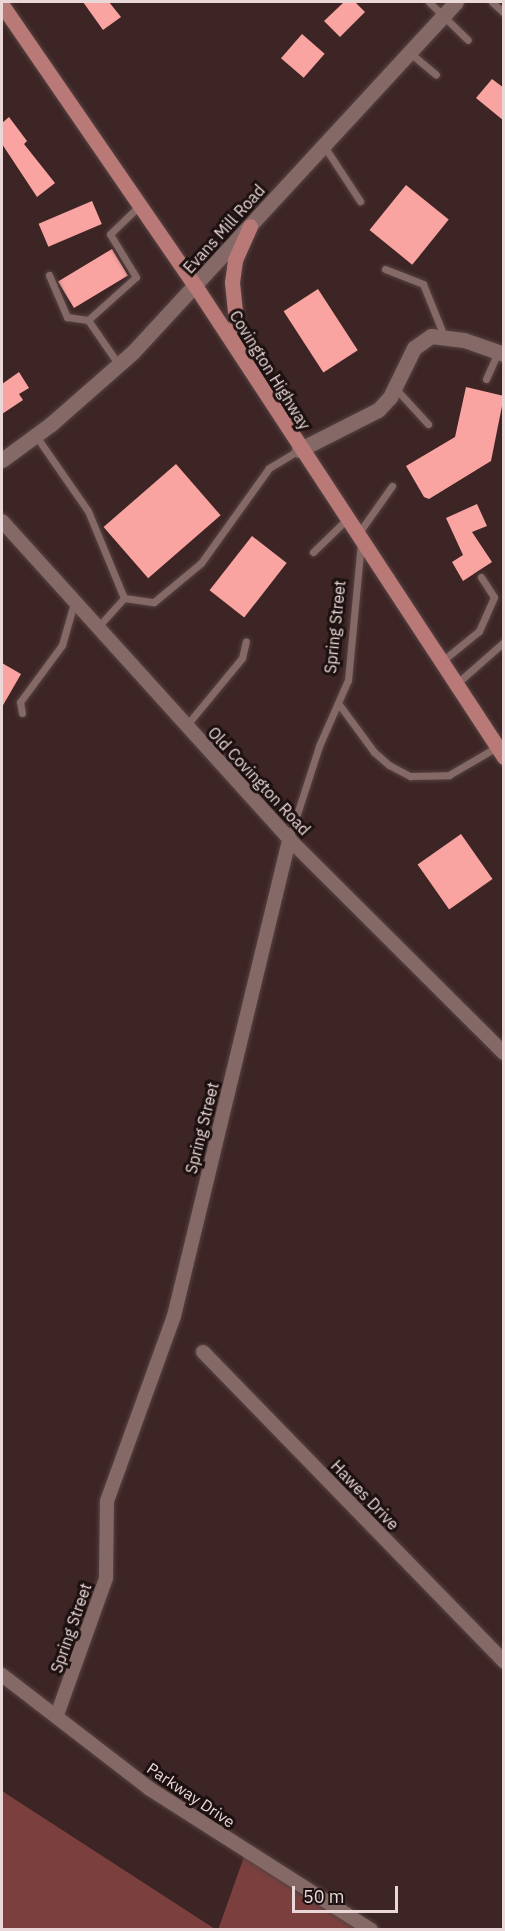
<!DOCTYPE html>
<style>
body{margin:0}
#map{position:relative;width:505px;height:1931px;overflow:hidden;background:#3c2524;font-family:"IBM Plex Sans",sans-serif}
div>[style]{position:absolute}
.green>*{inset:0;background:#7b403e}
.building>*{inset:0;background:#faa4a1;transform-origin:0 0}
.roads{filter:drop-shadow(0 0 2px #564242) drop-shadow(0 0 2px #564242)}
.lane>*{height:7px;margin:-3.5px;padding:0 3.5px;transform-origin:3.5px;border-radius:3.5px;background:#856967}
.street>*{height:14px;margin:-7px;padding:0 7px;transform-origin:7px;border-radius:7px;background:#856967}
.secondary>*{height:15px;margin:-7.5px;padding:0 7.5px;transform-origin:7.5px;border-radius:7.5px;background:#856967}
.primary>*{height:15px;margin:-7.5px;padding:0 7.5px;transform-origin:7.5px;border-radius:7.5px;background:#b97a77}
span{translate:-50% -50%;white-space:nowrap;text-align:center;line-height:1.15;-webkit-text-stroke:6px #1c1110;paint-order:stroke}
.street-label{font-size:16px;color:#e9d8d7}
.frame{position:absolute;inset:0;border:3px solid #e9d8d7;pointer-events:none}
.scale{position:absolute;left:292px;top:1886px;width:106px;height:27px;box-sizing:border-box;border:3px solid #e9d8d7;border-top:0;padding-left:8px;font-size:18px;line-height:21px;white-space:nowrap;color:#e9d8d7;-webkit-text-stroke:4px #1c1110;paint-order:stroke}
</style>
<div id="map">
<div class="green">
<div style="clip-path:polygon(2px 1791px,215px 1929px,2px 1929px)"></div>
<div style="clip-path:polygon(245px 1854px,301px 1895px,370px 1929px,218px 1930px)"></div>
</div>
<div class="building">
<div style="clip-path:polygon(83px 2px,109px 2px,121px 17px,103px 30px)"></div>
<div style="clip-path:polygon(344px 2px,355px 2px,365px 12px,340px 37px,324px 21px)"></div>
<div style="left:302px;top:34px;width:30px;height:32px;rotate:41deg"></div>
<div style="clip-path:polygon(492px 79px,504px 88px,504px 121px,476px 98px)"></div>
<div style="clip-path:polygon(9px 117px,27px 141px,24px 144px,55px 183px,37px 197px,2px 144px,2px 123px)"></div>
<div style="left:406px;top:185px;width:55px;height:58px;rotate:39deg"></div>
<div style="left:92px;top:201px;width:25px;height:58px;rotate:67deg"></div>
<div style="left:112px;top:249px;width:31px;height:63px;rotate:59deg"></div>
<div style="left:318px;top:289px;width:73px;height:41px;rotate:57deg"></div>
<div style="clip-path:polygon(19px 372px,29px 388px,19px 394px,23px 400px,2px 414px,2px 384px)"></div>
<div style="clip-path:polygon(466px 387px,504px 396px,491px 461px,429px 499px,424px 497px,406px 466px,455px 437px)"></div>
<div style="left:176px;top:464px;width:68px;height:96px;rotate:49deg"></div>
<div style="clip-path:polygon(477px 504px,487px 526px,472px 532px,492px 562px,463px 581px,452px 562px,463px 555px,446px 518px)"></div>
<div style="left:252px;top:536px;width:44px;height:69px;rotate:38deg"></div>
<div style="clip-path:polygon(2px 663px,21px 674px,2px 707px)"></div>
<div style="left:461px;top:834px;width:55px;height:53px;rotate:55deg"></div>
</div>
<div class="roads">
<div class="lane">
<div style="left:429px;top:2px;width:54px;rotate:44.3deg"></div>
<div style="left:492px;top:2px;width:15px;rotate:42deg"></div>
<div style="left:409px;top:52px;width:35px;rotate:40deg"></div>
<div style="left:324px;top:146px;width:66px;rotate:56.8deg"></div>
<div style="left:385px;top:269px;width:41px;rotate:21.5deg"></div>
<div style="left:423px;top:284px;width:56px;rotate:68deg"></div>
<div style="left:49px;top:275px;width:46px;rotate:66.8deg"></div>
<div style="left:67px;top:317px;width:21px;rotate:8deg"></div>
<div style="left:119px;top:365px;width:55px;rotate:-124.6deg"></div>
<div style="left:88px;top:320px;width:64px;rotate:-41.9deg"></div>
<div style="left:136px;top:277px;width:50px;rotate:-121.2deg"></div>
<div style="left:110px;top:234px;width:40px;rotate:-44deg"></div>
<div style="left:486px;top:379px;width:30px;rotate:-66deg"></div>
<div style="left:395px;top:388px;width:49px;rotate:47.5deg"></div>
<div style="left:36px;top:436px;width:91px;rotate:55.3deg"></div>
<div style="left:88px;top:511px;width:94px;rotate:67.5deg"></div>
<div style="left:358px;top:534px;width:59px;rotate:-54.7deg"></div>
<div style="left:313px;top:552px;width:46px;rotate:-44.1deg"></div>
<div style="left:97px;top:628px;width:40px;rotate:-48deg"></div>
<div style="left:124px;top:598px;width:30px;rotate:8deg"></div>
<div style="left:154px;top:602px;width:61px;rotate:-39.7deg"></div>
<div style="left:201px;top:563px;width:117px;rotate:-54.4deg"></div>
<div style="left:269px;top:468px;width:35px;rotate:-31deg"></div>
<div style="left:441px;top:662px;width:49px;rotate:-39.2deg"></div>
<div style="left:479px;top:631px;width:37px;rotate:-66deg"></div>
<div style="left:494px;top:597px;width:24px;rotate:-123deg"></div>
<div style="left:455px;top:685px;width:65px;rotate:-41.3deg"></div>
<div style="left:338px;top:703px;width:61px;rotate:53.7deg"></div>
<div style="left:374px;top:752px;width:20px;rotate:41deg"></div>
<div style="left:389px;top:765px;width:24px;rotate:28deg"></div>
<div style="left:410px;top:776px;width:39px;rotate:-1deg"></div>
<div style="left:449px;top:775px;width:56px;rotate:-30.3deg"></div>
<div style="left:22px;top:713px;width:11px;rotate:-100deg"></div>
<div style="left:20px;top:702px;width:71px;rotate:-53.6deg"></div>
<div style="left:62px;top:645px;width:44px;rotate:-74.1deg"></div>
<div style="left:186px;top:726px;width:88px;rotate:-50.5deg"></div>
<div style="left:242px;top:658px;width:17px;rotate:-77deg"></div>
<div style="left:289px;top:839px;width:98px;rotate:-72.1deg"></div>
<div style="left:319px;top:746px;width:72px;rotate:-66.3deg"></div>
<div style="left:348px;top:680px;width:139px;rotate:-84.6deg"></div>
</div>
<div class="street">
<div style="left:2px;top:521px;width:428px;rotate:47.9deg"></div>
<div style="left:289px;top:839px;width:303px;rotate:44.9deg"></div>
<div style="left:203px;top:1352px;width:432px;rotate:45.8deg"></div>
<div style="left:2px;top:1675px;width:187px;rotate:37.6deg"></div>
<div style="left:150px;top:1789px;width:262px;rotate:32.5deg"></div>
<div style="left:57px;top:1715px;width:145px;rotate:-70.3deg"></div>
<div style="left:106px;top:1578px;width:77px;rotate:-89.3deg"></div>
<div style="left:107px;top:1501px;width:197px;rotate:-70.1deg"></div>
<div style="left:174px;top:1316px;width:491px;rotate:-76.4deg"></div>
</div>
<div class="secondary">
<div style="left:299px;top:450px;width:89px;rotate:-26.9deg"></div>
<div style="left:378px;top:410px;width:18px;rotate:-47deg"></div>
<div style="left:390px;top:397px;width:55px;rotate:-63.9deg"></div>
<div style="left:414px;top:348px;width:21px;rotate:-35deg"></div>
<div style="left:431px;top:336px;width:33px;rotate:7deg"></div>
<div style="left:464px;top:340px;width:42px;rotate:19.3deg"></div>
<div style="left:2px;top:460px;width:61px;rotate:-36.3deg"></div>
<div style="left:51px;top:424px;width:109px;rotate:-41.3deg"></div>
<div style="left:133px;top:352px;width:476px;rotate:-47.3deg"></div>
</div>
<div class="primary">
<div style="left:2px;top:5px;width:342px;rotate:55.5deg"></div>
<div style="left:196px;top:287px;width:562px;rotate:56.76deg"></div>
<div style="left:239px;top:350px;width:68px;rotate:-95.9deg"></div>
<div style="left:232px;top:282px;width:22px;rotate:-82deg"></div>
<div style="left:235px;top:260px;width:37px;rotate:-66deg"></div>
</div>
</div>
<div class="street-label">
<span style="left:224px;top:229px;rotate:-48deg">Evans Mill Road</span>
<span style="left:270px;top:370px;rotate:58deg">Covington Highway</span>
<span style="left:335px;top:627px;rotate:-84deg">Spring Street</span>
<span style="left:259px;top:781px;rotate:47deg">Old Covington Road</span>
<span style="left:202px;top:1128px;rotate:-76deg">Spring Street</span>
<span style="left:365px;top:1495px;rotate:46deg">Hawes Drive</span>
<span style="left:71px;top:1628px;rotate:-71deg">Spring Street</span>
<span style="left:191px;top:1795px;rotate:34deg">Parkway Drive</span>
</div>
<div class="frame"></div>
<div class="scale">50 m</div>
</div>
